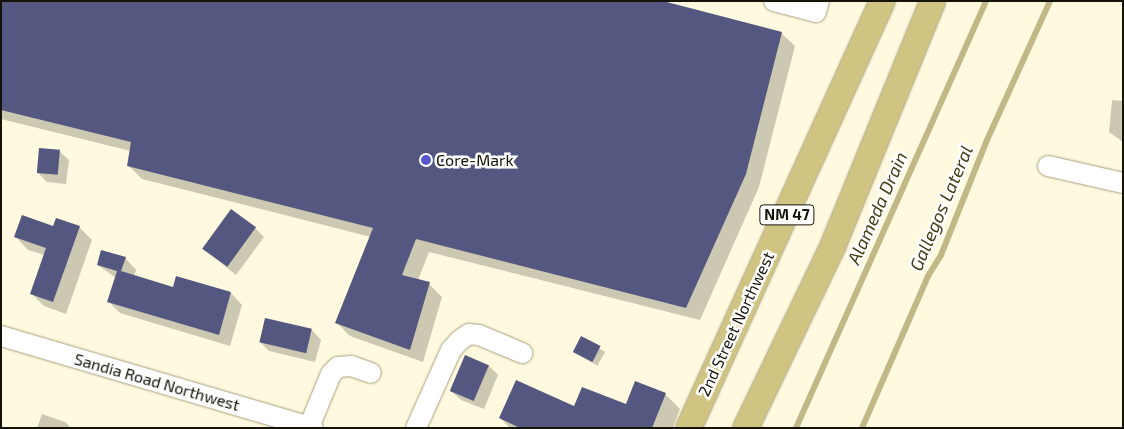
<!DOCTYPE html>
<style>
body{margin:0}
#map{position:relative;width:1124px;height:429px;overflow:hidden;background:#fffadf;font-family:"Exo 2",sans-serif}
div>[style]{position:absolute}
.shadow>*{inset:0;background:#0003;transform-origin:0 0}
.stream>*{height:6px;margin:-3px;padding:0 3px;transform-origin:3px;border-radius:3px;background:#c1b888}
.building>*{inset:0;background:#545880;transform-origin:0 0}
.roads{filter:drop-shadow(0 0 1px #a6a080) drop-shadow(0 0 1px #a6a080)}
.minor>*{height:20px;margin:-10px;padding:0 10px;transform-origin:10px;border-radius:10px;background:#fff}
.major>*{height:25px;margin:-12.5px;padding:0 12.5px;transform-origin:12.5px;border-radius:12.5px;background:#d0c482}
.dots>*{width:14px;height:14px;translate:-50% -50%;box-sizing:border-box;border:2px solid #fff;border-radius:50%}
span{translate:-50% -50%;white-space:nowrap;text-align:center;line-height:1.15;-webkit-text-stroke:5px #fff;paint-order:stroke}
.shield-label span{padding:1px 4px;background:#fff;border:1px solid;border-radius:4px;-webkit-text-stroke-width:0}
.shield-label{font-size:15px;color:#151307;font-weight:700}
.poi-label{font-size:16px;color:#151307}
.left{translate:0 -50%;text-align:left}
.street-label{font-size:16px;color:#151307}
.water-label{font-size:18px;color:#433c15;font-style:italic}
.frame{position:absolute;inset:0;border:2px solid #151307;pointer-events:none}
</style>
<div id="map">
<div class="shadow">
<div style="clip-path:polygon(1px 1px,781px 33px,795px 46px,759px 187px,700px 320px,429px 252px,418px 280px,429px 284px,442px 297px,423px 362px,350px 336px,337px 323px,371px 237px,142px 179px,129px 166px,131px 151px,1px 119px)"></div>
<div style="clip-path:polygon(1112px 100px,1123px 101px,1123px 142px,1109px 132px)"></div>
<div style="clip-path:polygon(59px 151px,69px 160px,66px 184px,47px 182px,38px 173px)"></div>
<div style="clip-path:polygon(54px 227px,79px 227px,92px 240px,66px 314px,44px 306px,31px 293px,45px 255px,28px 250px,15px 236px)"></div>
<div style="clip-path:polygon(255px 228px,264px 237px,236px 275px,204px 249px)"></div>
<div style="clip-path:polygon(125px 258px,136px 270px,134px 277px,173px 289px,177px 278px,231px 293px,242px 305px,230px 346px,120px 313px,109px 302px,116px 278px,98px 265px)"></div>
<div style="clip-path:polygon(266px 319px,312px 330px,321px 340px,315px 362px,269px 351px,260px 342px)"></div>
<div style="left:581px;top:338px;width:28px;height:16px;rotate:30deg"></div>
<div style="clip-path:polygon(466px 356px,489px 366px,498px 375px,484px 409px,461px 400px,451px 391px)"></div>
<div style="clip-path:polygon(665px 394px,680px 409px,673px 428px,510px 428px,500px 418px,626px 406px)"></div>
<div style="clip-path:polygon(42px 414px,65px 422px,71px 428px,37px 428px)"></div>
</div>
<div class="stream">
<div style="left:796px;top:428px;width:467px;rotate:-66deg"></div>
<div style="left:862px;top:428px;width:166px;rotate:-66.5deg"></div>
<div style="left:928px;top:276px;width:25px;rotate:-58deg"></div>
<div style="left:941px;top:255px;width:124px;rotate:-68.2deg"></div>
<div style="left:987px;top:140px;width:153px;rotate:-65.6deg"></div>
</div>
<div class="building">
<div style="clip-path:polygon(1px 1px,663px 1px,782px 32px,746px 174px,686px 308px,416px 239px,402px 275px,430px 282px,410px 350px,335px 323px,373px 228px,127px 166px,131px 142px,1px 110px)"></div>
<div style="left:39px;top:148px;width:21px;height:25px;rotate:5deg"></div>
<div style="left:231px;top:209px;width:31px;height:49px;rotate:36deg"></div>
<div style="clip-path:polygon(22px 215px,53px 226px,56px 218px,80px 226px,53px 302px,30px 294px,46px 248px,14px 237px)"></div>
<div style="clip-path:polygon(101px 250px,126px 257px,121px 271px,173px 287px,176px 276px,231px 292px,219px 335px,107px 302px,117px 271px,97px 265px)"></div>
<div style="left:265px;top:318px;width:48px;height:25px;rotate:13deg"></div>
<div style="left:581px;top:336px;width:22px;height:18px;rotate:27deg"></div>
<div style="left:465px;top:355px;width:26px;height:39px;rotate:23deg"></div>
<div style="clip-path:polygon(516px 380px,574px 406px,582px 387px,626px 404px,635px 381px,666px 393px,652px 428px,520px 428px,499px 418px)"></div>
</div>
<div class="roads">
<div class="minor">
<div style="left:774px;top:1px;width:43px;rotate:14.7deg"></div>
<div style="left:816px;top:12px;width:11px;rotate:-75deg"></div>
<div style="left:1048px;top:166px;width:77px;rotate:12.8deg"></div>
<div style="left:1px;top:336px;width:325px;rotate:16.4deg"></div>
<div style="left:309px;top:427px;width:57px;rotate:-67.5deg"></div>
<div style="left:331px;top:374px;width:10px;rotate:-45deg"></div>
<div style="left:338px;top:367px;width:13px;rotate:-4deg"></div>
<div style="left:351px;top:366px;width:21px;rotate:19deg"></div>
<div style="left:416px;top:428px;width:85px;rotate:-65.8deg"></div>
<div style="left:451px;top:350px;width:13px;rotate:-48deg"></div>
<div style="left:460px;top:340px;width:11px;rotate:-34deg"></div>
<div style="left:469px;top:334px;width:10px;rotate:6deg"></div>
<div style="left:479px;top:335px;width:47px;rotate:22.7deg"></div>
</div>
<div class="major">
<div style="left:688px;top:428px;width:469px;rotate:-65.6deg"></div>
<div style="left:745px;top:428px;width:204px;rotate:-64.4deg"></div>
<div style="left:833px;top:244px;width:262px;rotate:-67.8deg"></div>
</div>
</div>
<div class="dots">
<div style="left:426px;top:160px;background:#5956ce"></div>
</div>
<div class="shield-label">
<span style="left:787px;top:215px">NM 47</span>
</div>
<div class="poi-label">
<span class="left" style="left:436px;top:160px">Core-Mark</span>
</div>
<div class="street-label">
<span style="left:736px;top:324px;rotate:-65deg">2nd Street Northwest</span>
<span style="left:157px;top:382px;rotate:16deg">Sandia Road Northwest</span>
</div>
<div class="water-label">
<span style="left:877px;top:208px;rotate:-66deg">Alameda Drain</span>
<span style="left:941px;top:208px;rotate:-67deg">Gallegos Lateral</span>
</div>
<div class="frame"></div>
</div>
